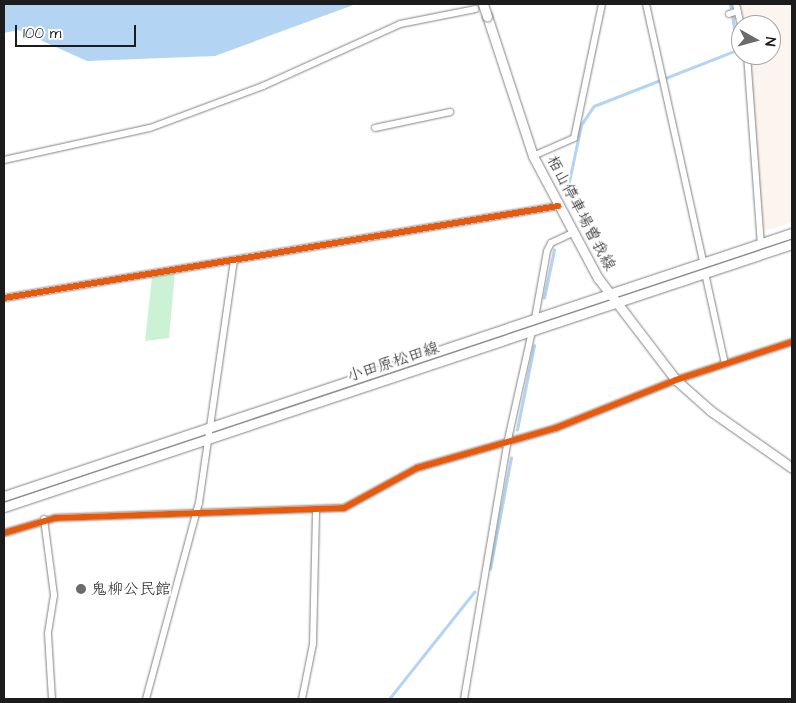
<!DOCTYPE html>
<meta charset="utf-8">
<style>
body{margin:0}
#map{position:relative;width:796px;height:703px;overflow:hidden;background:#fff;font-family:"Architects Daughter","Klee One",sans-serif}
div>[style]{position:absolute}
.built>*{inset:0;background:#fcf4ef}
.green>*{inset:0;background:#ccf2d5}
.water>*{inset:0;background:#b3d4f2}
.stream>*{height:2.5px;margin:-1.25px;padding:0 1.25px;transform-origin:1.25px;border-radius:1.25px;background:#b3d4f2}
.roads{filter:drop-shadow(0 0 1px #828282) drop-shadow(0 0 1px #828282)}
.minor>*{height:6px;margin:-3px;padding:0 3px;transform-origin:3px;border-radius:3px;background:#fff}
.secondary>*{height:9px;margin:-4.5px;padding:0 4.5px;transform-origin:4.5px;border-radius:4.5px;background:#fff}
.bridges{filter:drop-shadow(0 0 1px #828282) drop-shadow(0 0 1px #828282)}
.secondary-bridge>*{height:9px;margin:-4.5px;padding:0 4.5px;transform-origin:4.5px;border-radius:4.5px;background:#fff}
.cycleway>*{height:6px;margin:-3px;padding:0 3px;transform-origin:3px;border-radius:3px;background:#e8590c}
.dots>*{width:14px;height:14px;translate:-50% -50%;box-sizing:border-box;border:2px solid #fff;border-radius:50%}
span{translate:-50% -50%;white-space:nowrap;text-align:center;line-height:1.15;-webkit-text-stroke:4.5px #fff;paint-order:stroke}
.street-label{font-size:16px;color:#1c1c1c}
.poi-label{font-size:16px;color:#1c1c1c}
.left{translate:0 -50%;text-align:left}
.frame{position:absolute;inset:0;border:5px solid #1c1c1c;pointer-events:none}
.north{position:absolute;left:731px;top:15px;width:50px;height:50px;box-sizing:border-box;background:#fff;border:1px solid #a4a4a4;border-radius:50%;rotate:97deg;font-size:14px;font-weight:700;line-height:20px;text-align:center;color:#1c1c1c}
.north::after{content:'';display:block;margin:auto;width:18px;height:22px;background:#6b6b6b;clip-path:polygon(50% 0,100% 100%,50% 72%,0 100%)}
.scale{position:absolute;left:15px;top:25px;width:121px;height:22px;box-sizing:border-box;border:2px solid #1c1c1c;border-top:0;padding-left:6px;font-size:15px;line-height:18px;white-space:nowrap;color:#1c1c1c;-webkit-text-stroke:4px #fff;paint-order:stroke}
</style>
<div id="map">
<div class="built">
<div style="clip-path:polygon(740px 4px,792px 4px,792px 222px,762px 232px,750px 55px,771px 55px,771px 25px,745px 25px)"></div>
</div>
<div class="green">
<div style="clip-path:polygon(175px 273px,169px 338px,145px 341px,152px 277px)"></div>
</div>
<div class="water">
<div style="clip-path:polygon(4px 4px,356px 4px,215px 56px,87px 61px,18px 30px,4px 33px)"></div>
</div>
<div class="stream">
<div style="left:730px;top:4px;width:3px;rotate:72deg"></div>
<div style="left:567px;top:191px;width:67px;rotate:-78deg"></div>
<div style="left:581px;top:125px;width:23px;rotate:-56deg"></div>
<div style="left:594px;top:106px;width:154px;rotate:-21.4deg"></div>
<div style="left:737px;top:50px;width:34px;rotate:-98deg"></div>
<div style="left:544px;top:298px;width:49px;rotate:-78.2deg"></div>
<div style="left:517px;top:430px;width:86px;rotate:-78.6deg"></div>
<div style="left:490px;top:569px;width:113px;rotate:-79.3deg"></div>
<div style="left:389px;top:699px;width:137px;rotate:-51.5deg"></div>
</div>
<div class="roads">
<div class="minor">
<div style="left:646px;top:4px;width:264px;rotate:77.5deg"></div>
<div style="left:736px;top:4px;width:22px;rotate:77deg"></div>
<div style="left:729px;top:14px;width:9px;rotate:-18deg"></div>
<div style="left:747px;top:55px;width:190px;rotate:85.8deg"></div>
<div style="left:375px;top:128px;width:77px;rotate:-12deg"></div>
<div style="left:533px;top:156px;width:45px;rotate:-23.7deg"></div>
<div style="left:574px;top:138px;width:137px;rotate:-78.2deg"></div>
<div style="left:4px;top:160px;width:149px;rotate:-12.4deg"></div>
<div style="left:150px;top:128px;width:121px;rotate:-20.4deg"></div>
<div style="left:263px;top:86px;width:150px;rotate:-24.3deg"></div>
<div style="left:400px;top:24px;width:77px;rotate:-11.2deg"></div>
<div style="left:705px;top:273px;width:93px;rotate:77.6deg"></div>
<div style="left:4px;top:298px;width:562px;rotate:-9.43deg"></div>
<div style="left:535px;top:318px;width:68px;rotate:-79.8deg"></div>
<div style="left:547px;top:251px;width:9px;rotate:-63deg"></div>
<div style="left:551px;top:243px;width:23px;rotate:-25deg"></div>
<div style="left:44px;top:519px;width:77px;rotate:82.5deg"></div>
<div style="left:54px;top:595px;width:39px;rotate:99deg"></div>
<div style="left:48px;top:634px;width:65px;rotate:86.5deg"></div>
<div style="left:4px;top:533px;width:53px;rotate:-16.4deg"></div>
<div style="left:55px;top:518px;width:289px;rotate:-2deg"></div>
<div style="left:344px;top:508px;width:83px;rotate:-28.7deg"></div>
<div style="left:417px;top:468px;width:145px;rotate:-16.1deg"></div>
<div style="left:556px;top:428px;width:129px;rotate:-21.8deg"></div>
<div style="left:676px;top:380px;width:122px;rotate:-18.1deg"></div>
<div style="left:146px;top:699px;width:203px;rotate:-74.9deg"></div>
<div style="left:199px;top:503px;width:245px;rotate:-81.8deg"></div>
<div style="left:302px;top:699px;width:56px;rotate:-78.7deg"></div>
<div style="left:313px;top:644px;width:134px;rotate:-88.7deg"></div>
<div style="left:464px;top:699px;width:259px;rotate:-80.4deg"></div>
<div style="left:507px;top:444px;width:116px;rotate:-77.5deg"></div>
</div>
<div class="secondary">
<div style="left:487px;top:16px;width:147px;rotate:71.8deg"></div>
<div style="left:533px;top:156px;width:138px;rotate:62deg"></div>
<div style="left:598px;top:278px;width:128px;rotate:52.6deg"></div>
<div style="left:676px;top:380px;width:47px;rotate:41.5deg"></div>
<div style="left:711px;top:411px;width:99px;rotate:35.1deg"></div>
<div style="left:4px;top:496px;width:831px;rotate:-18.46deg"></div>
<div style="left:4px;top:507px;width:831px;rotate:-18.46deg"></div>
</div>
</div>
<div class="bridges">
<div class="secondary-bridge">
<div style="left:483px;top:4px;width:13px;rotate:72deg"></div>
</div>
</div>
<div class="cycleway">
<div style="left:4px;top:298px;width:562px;rotate:-9.43deg"></div>
<div style="left:4px;top:533px;width:53px;rotate:-16.4deg"></div>
<div style="left:55px;top:518px;width:289px;rotate:-2deg"></div>
<div style="left:344px;top:508px;width:83px;rotate:-28.7deg"></div>
<div style="left:417px;top:468px;width:145px;rotate:-16.1deg"></div>
<div style="left:556px;top:428px;width:129px;rotate:-21.8deg"></div>
<div style="left:676px;top:380px;width:122px;rotate:-18.1deg"></div>
</div>
<div class="dots">
<div style="left:81px;top:589px;background:#6b6b6b"></div>
</div>
<div class="street-label">
<span style="left:581px;top:213px;rotate:62deg">栢山停車場曽我線</span>
<span style="left:393px;top:362px;rotate:-18deg">小田原松田線</span>
</div>
<div class="poi-label">
<span class="left" style="left:91px;top:589px">鬼柳公民館</span>
</div>
<div class="frame"></div>
<div class="north">N</div>
<div class="scale">100 m</div>
</div>
